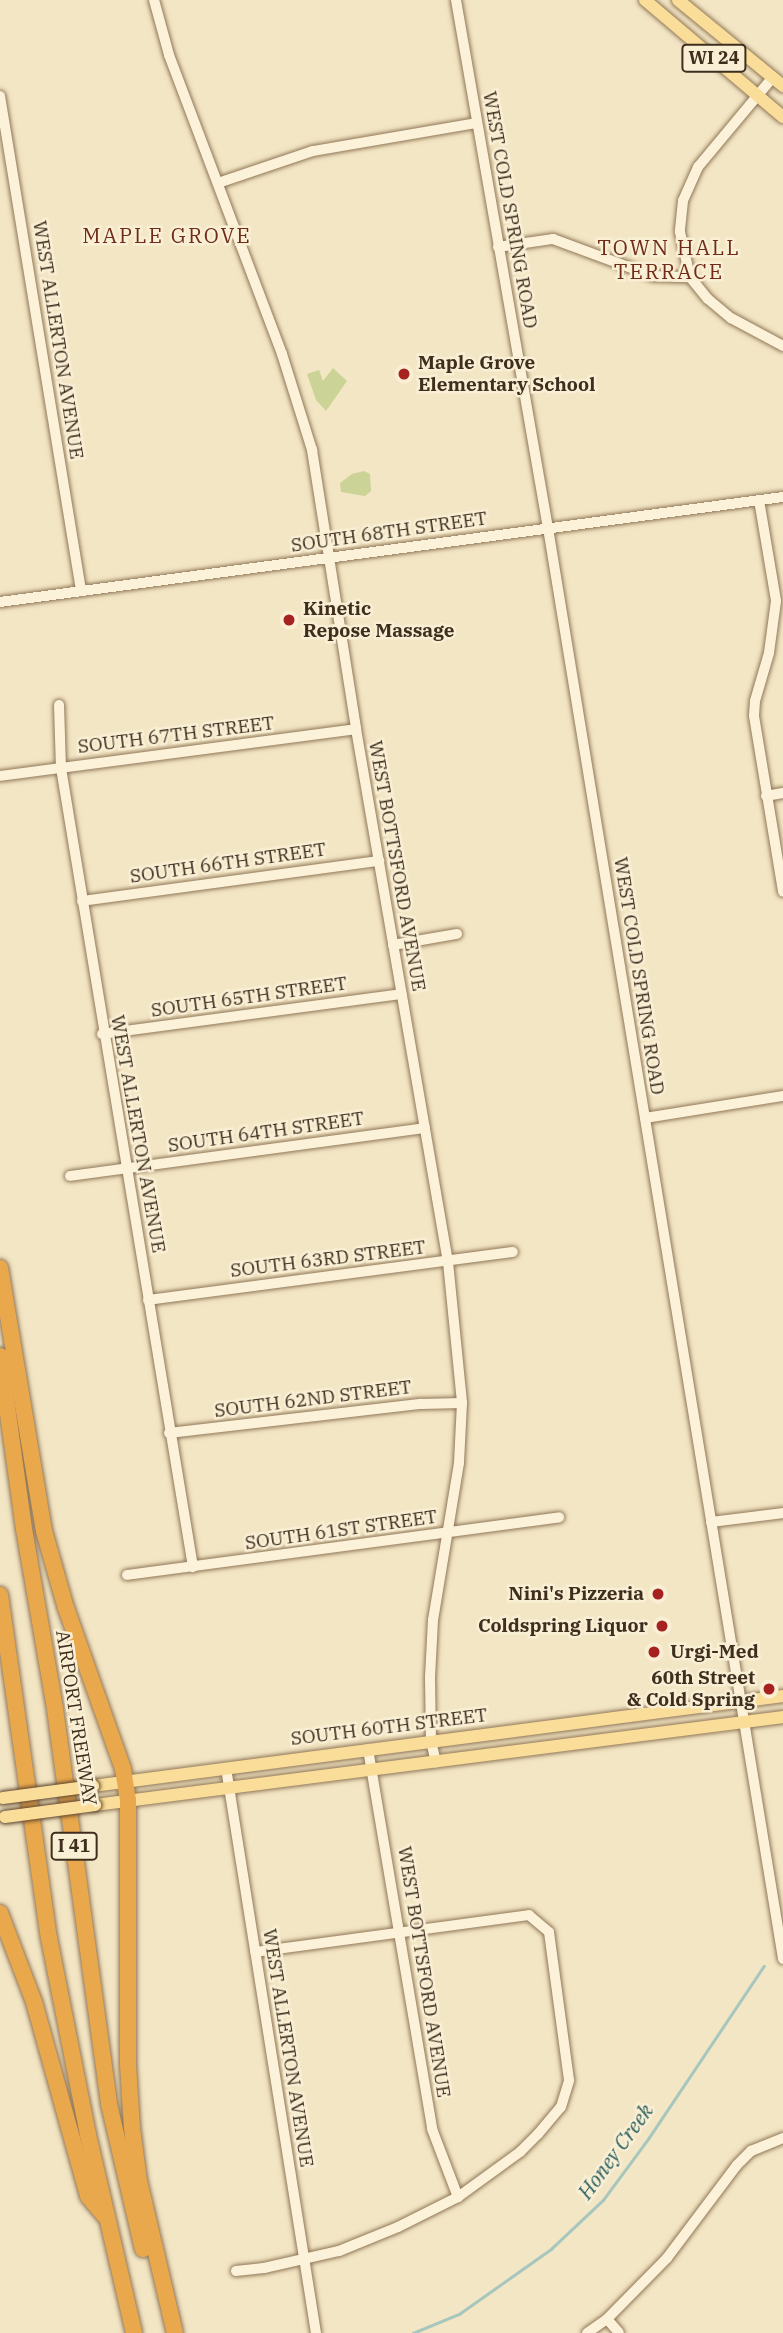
<!DOCTYPE html>
<style>
body{margin:0}
#map{position:relative;width:783px;height:2333px;overflow:hidden;background:#f3e6c4;font-family:"IBM Plex Serif",serif}
div>[style]{position:absolute}
.green>*{inset:0;background:#cbd397}
.stream>*{height:2.5px;margin:-1.25px;padding:0 1.25px;transform-origin:1.25px;border-radius:1.25px;background:#a7c6bd}
.roads{filter:drop-shadow(0 0 2px #907758) drop-shadow(0 0 2px #907758)}
.minor>*{height:10px;margin:-5px;padding:0 5px;transform-origin:5px;border-radius:5px;background:#fcf2d9}
.major>*{height:12px;margin:-6px;padding:0 6px;transform-origin:6px;border-radius:6px;background:#f9dd99}
.highway>*{height:16px;margin:-8px;padding:0 8px;transform-origin:8px;border-radius:8px;background:#eaa84d}
.bridges{filter:drop-shadow(0 0 2px #5e442d) drop-shadow(0 0 2px #5e442d)}
.major-bridge>*{height:12px;margin:-6px;padding:0 6px;transform-origin:6px;border-radius:6px;background:#f9dd99}
.dots>*{width:19px;height:19px;translate:-50% -50%;box-sizing:border-box;border:4px solid #f9efd5;border-radius:50%}
span{translate:-50% -50%;white-space:nowrap;text-align:center;line-height:1.15;-webkit-text-stroke:5px #f9efd5;paint-order:stroke}
.shield-label span{padding:2px 5px;background:#f9efd5;border:2px solid;border-radius:5px;-webkit-text-stroke-width:0}
.shield-label{font-size:18px;color:#3f2e1e;font-weight:700}
.street-label{font-size:19px;color:#3f2e1e}
.poi-label{font-size:19px;color:#3f2e1e;font-weight:700}
.left{translate:0 -50%;text-align:left}
.right{translate:-100% -50%;text-align:right}
.neighbourhood-label{font-size:21px;color:#702c18;letter-spacing:2px}
.water-label{font-size:21px;color:#2b605e;font-style:italic}
</style>
<div id="map">
<div class="green">
<div style="clip-path:polygon(333px 368px,347px 381px,326px 411px,316px 400px,307px 374px,319px 370px,323px 381px)"></div>
<div style="clip-path:polygon(364px 471px,370px 474px,371px 491px,365px 496px,341px 492px,340px 483px,352px 474px)"></div>
</div>
<div class="stream">
<div style="left:413px;top:2333px;width:50px;rotate:-22.4deg"></div>
<div style="left:459px;top:2314px;width:113px;rotate:-35.2deg"></div>
<div style="left:551px;top:2249px;width:71px;rotate:-43.3deg"></div>
<div style="left:603px;top:2200px;width:76px;rotate:-53.6deg"></div>
<div style="left:648px;top:2139px;width:208px;rotate:-56.2deg"></div>
</div>
<div class="roads">
<div class="minor">
<div style="left:154px;top:0;width:57px;rotate:74.7deg"></div>
<div style="left:169px;top:55px;width:320px;rotate:69.3deg"></div>
<div style="left:282px;top:354px;width:101px;rotate:72.6deg"></div>
<div style="left:312px;top:450px;width:282px;rotate:81deg"></div>
<div style="left:356px;top:729px;width:541px;rotate:80.21deg"></div>
<div style="left:448px;top:1262px;width:142px;rotate:84.3deg"></div>
<div style="left:462px;top:1403px;width:60px;rotate:92.9deg"></div>
<div style="left:459px;top:1463px;width:159px;rotate:99.4deg"></div>
<div style="left:433px;top:1620px;width:58px;rotate:93deg"></div>
<div style="left:430px;top:1678px;width:63px;rotate:89.1deg"></div>
<div style="left:431px;top:1741px;width:22px;rotate:77deg"></div>
<div style="left:456px;top:0;width:536px;rotate:80.12deg"></div>
<div style="left:548px;top:528px;width:1450px;rotate:80.67deg"></div>
<div style="left:773px;top:77px;width:117px;rotate:129.8deg"></div>
<div style="left:698px;top:167px;width:37px;rotate:114deg"></div>
<div style="left:683px;top:201px;width:31px;rotate:96deg"></div>
<div style="left:680px;top:232px;width:46px;rotate:77.5deg"></div>
<div style="left:690px;top:277px;width:28px;rotate:51deg"></div>
<div style="left:708px;top:299px;width:30px;rotate:40deg"></div>
<div style="left:731px;top:318px;width:59px;rotate:28.3deg"></div>
<div style="left:0;top:96px;width:501px;rotate:80.69deg"></div>
<div style="left:218px;top:183px;width:100px;rotate:-18.6deg"></div>
<div style="left:313px;top:151px;width:166px;rotate:-9.7deg"></div>
<div style="left:498px;top:247px;width:56px;rotate:-8.3deg"></div>
<div style="left:553px;top:239px;width:107px;rotate:20.3deg"></div>
<div style="left:653px;top:276px;width:37px;rotate:2deg"></div>
<div style="left:759px;top:500px;width:102px;rotate:80.4deg"></div>
<div style="left:776px;top:601px;width:52px;rotate:97.7deg"></div>
<div style="left:769px;top:653px;width:50px;rotate:106.3deg"></div>
<div style="left:755px;top:701px;width:15px;rotate:94deg"></div>
<div style="left:754px;top:716px;width:178px;rotate:80.6deg"></div>
<div style="left:0;top:602px;width:790px;rotate:-7.64deg"></div>
<div style="left:59px;top:705px;width:63px;rotate:88.2deg"></div>
<div style="left:61px;top:768px;width:810px;rotate:80.62deg"></div>
<div style="left:0;top:776px;width:359px;rotate:-7.5deg"></div>
<div style="left:766px;top:796px;width:17px;rotate:-10deg"></div>
<div style="left:82px;top:901px;width:300px;rotate:-7.7deg"></div>
<div style="left:393px;top:945px;width:65px;rotate:-9.8deg"></div>
<div style="left:102px;top:1034px;width:302px;rotate:-7.6deg"></div>
<div style="left:645px;top:1118px;width:140px;rotate:-9.1deg"></div>
<div style="left:70px;top:1176px;width:358px;rotate:-7.7deg"></div>
<div style="left:148px;top:1300px;width:368px;rotate:-7.5deg"></div>
<div style="left:169px;top:1433px;width:254px;rotate:-6.6deg"></div>
<div style="left:421px;top:1404px;width:41px;rotate:-1.4deg"></div>
<div style="left:711px;top:1522px;width:73px;rotate:-7.1deg"></div>
<div style="left:127px;top:1575px;width:436px;rotate:-7.6deg"></div>
<div style="left:368px;top:1749px;width:385px;rotate:80.4deg"></div>
<div style="left:432px;top:2129px;width:73px;rotate:69.1deg"></div>
<div style="left:226px;top:1768px;width:572px;rotate:80.95deg"></div>
<div style="left:236px;top:2271px;width:28px;rotate:-6deg"></div>
<div style="left:264px;top:2268px;width:77px;rotate:-12.8deg"></div>
<div style="left:339px;top:2251px;width:64px;rotate:-22.1deg"></div>
<div style="left:398px;top:2227px;width:67px;rotate:-26.6deg"></div>
<div style="left:458px;top:2197px;width:77px;rotate:-36deg"></div>
<div style="left:520px;top:2152px;width:25px;rotate:-45deg"></div>
<div style="left:538px;top:2134px;width:35px;rotate:-50deg"></div>
<div style="left:561px;top:2107px;width:28px;rotate:-73deg"></div>
<div style="left:569px;top:2080px;width:149px;rotate:-97.7deg"></div>
<div style="left:549px;top:1932px;width:26px;rotate:-140deg"></div>
<div style="left:529px;top:1915px;width:276px;rotate:172.3deg"></div>
<div style="left:607px;top:2319px;width:18px;rotate:49deg"></div>
<div style="left:587px;top:2333px;width:24px;rotate:-35deg"></div>
<div style="left:607px;top:2319px;width:86px;rotate:-45.5deg"></div>
<div style="left:667px;top:2258px;width:116px;rotate:-53deg"></div>
<div style="left:737px;top:2165px;width:20px;rotate:-45deg"></div>
<div style="left:751px;top:2151px;width:35px;rotate:-22deg"></div>
</div>
<div class="major">
<div style="left:645px;top:0;width:181px;rotate:40.3deg"></div>
<div style="left:678px;top:0;width:136px;rotate:39.3deg"></div>
<div style="left:93px;top:1786px;width:696px;rotate:-7.43deg"></div>
<div style="left:95px;top:1805px;width:694px;rotate:-7.29deg"></div>
</div>
<div class="highway">
<div style="left:0;top:1268px;width:267px;rotate:80.5deg"></div>
<div style="left:44px;top:1531px;width:80px;rotate:74.1deg"></div>
<div style="left:66px;top:1608px;width:171px;rotate:70.5deg"></div>
<div style="left:123px;top:1769px;width:31px;rotate:81deg"></div>
<div style="left:128px;top:1800px;width:265px;rotate:90deg"></div>
<div style="left:128px;top:2065px;width:63px;rotate:86.4deg"></div>
<div style="left:132px;top:2128px;width:53px;rotate:82.5deg"></div>
<div style="left:139px;top:2181px;width:156px;rotate:76.7deg"></div>
<div style="left:0;top:1356px;width:175px;rotate:82.1deg"></div>
<div style="left:24px;top:1529px;width:183px;rotate:80.2deg"></div>
<div style="left:55px;top:1709px;width:399px;rotate:82.2deg"></div>
<div style="left:109px;top:2104px;width:149px;rotate:76.8deg"></div>
<div style="left:0;top:1595px;width:346px;rotate:81.9deg"></div>
<div style="left:49px;top:1938px;width:201px;rotate:78.8deg"></div>
<div style="left:88px;top:2135px;width:203px;rotate:76.9deg"></div>
<div style="left:0;top:1913px;width:95px;rotate:69.1deg"></div>
<div style="left:34px;top:2002px;width:201px;rotate:74.4deg"></div>
<div style="left:88px;top:2196px;width:26px;rotate:50deg"></div>
</div>
</div>
<div class="bridges">
<div class="major-bridge">
<div style="left:3px;top:1798px;width:91px;rotate:-7.6deg"></div>
<div style="left:5px;top:1817px;width:91px;rotate:-7.6deg"></div>
</div>
</div>
<div class="dots">
<div style="left:404px;top:374px;background:#a62221"></div>
<div style="left:289px;top:620px;background:#a62221"></div>
<div style="left:658px;top:1594px;background:#a62221"></div>
<div style="left:662px;top:1626px;background:#a62221"></div>
<div style="left:654px;top:1652px;background:#a62221"></div>
<div style="left:769px;top:1689px;background:#a62221"></div>
</div>
<div class="shield-label">
<span style="left:714px;top:58px">WI 24</span>
<span style="left:74px;top:1846px">I 41</span>
</div>
<div class="street-label">
<span style="left:510px;top:210px;rotate:80deg">WEST COLD SPRING ROAD</span>
<span style="left:58px;top:340px;rotate:81deg">WEST ALLERTON AVENUE</span>
<span style="left:389px;top:532px;rotate:-8deg">SOUTH 68TH STREET</span>
<span style="left:176px;top:735px;rotate:-7deg">SOUTH 67TH STREET</span>
<span style="left:228px;top:863px;rotate:-8deg">SOUTH 66TH STREET</span>
<span style="left:397px;top:866px;rotate:80deg">WEST BOTTSFORD AVENUE</span>
<span style="left:639px;top:976px;rotate:81deg">WEST COLD SPRING ROAD</span>
<span style="left:249px;top:997px;rotate:-8deg">SOUTH 65TH STREET</span>
<span style="left:266px;top:1132px;rotate:-8deg">SOUTH 64TH STREET</span>
<span style="left:138px;top:1134px;rotate:80deg">WEST ALLERTON AVENUE</span>
<span style="left:328px;top:1259px;rotate:-7deg">SOUTH 63RD STREET</span>
<span style="left:313px;top:1399px;rotate:-7deg">SOUTH 62ND STREET</span>
<span style="left:341px;top:1530px;rotate:-8deg">SOUTH 61ST STREET</span>
<span style="left:76px;top:1718px;rotate:81deg">AIRPORT FREEWAY</span>
<span style="left:389px;top:1727px;rotate:-7deg">SOUTH 60TH STREET</span>
<span style="left:424px;top:1972px;rotate:81deg">WEST BOTTSFORD AVENUE</span>
<span style="left:288px;top:2048px;rotate:81deg">WEST ALLERTON AVENUE</span>
</div>
<div class="poi-label">
<span class="left" style="left:418px;top:374px">Maple Grove<br>Elementary School</span>
<span class="left" style="left:303px;top:620px">Kinetic<br>Repose Massage</span>
<span class="right" style="left:644px;top:1594px">Nini's Pizzeria</span>
<span class="right" style="left:648px;top:1626px">Coldspring Liquor</span>
<span class="left" style="left:670px;top:1652px">Urgi-Med</span>
<span class="right" style="left:755px;top:1689px">60th Street<br>&amp; Cold Spring</span>
</div>
<div class="neighbourhood-label">
<span style="left:167px;top:235px">MAPLE GROVE</span>
<span style="left:669px;top:259px">TOWN HALL<br>TERRACE</span>
</div>
<div class="water-label">
<span style="left:615px;top:2151px;rotate:-54deg">Honey Creek</span>
</div>
</div>
